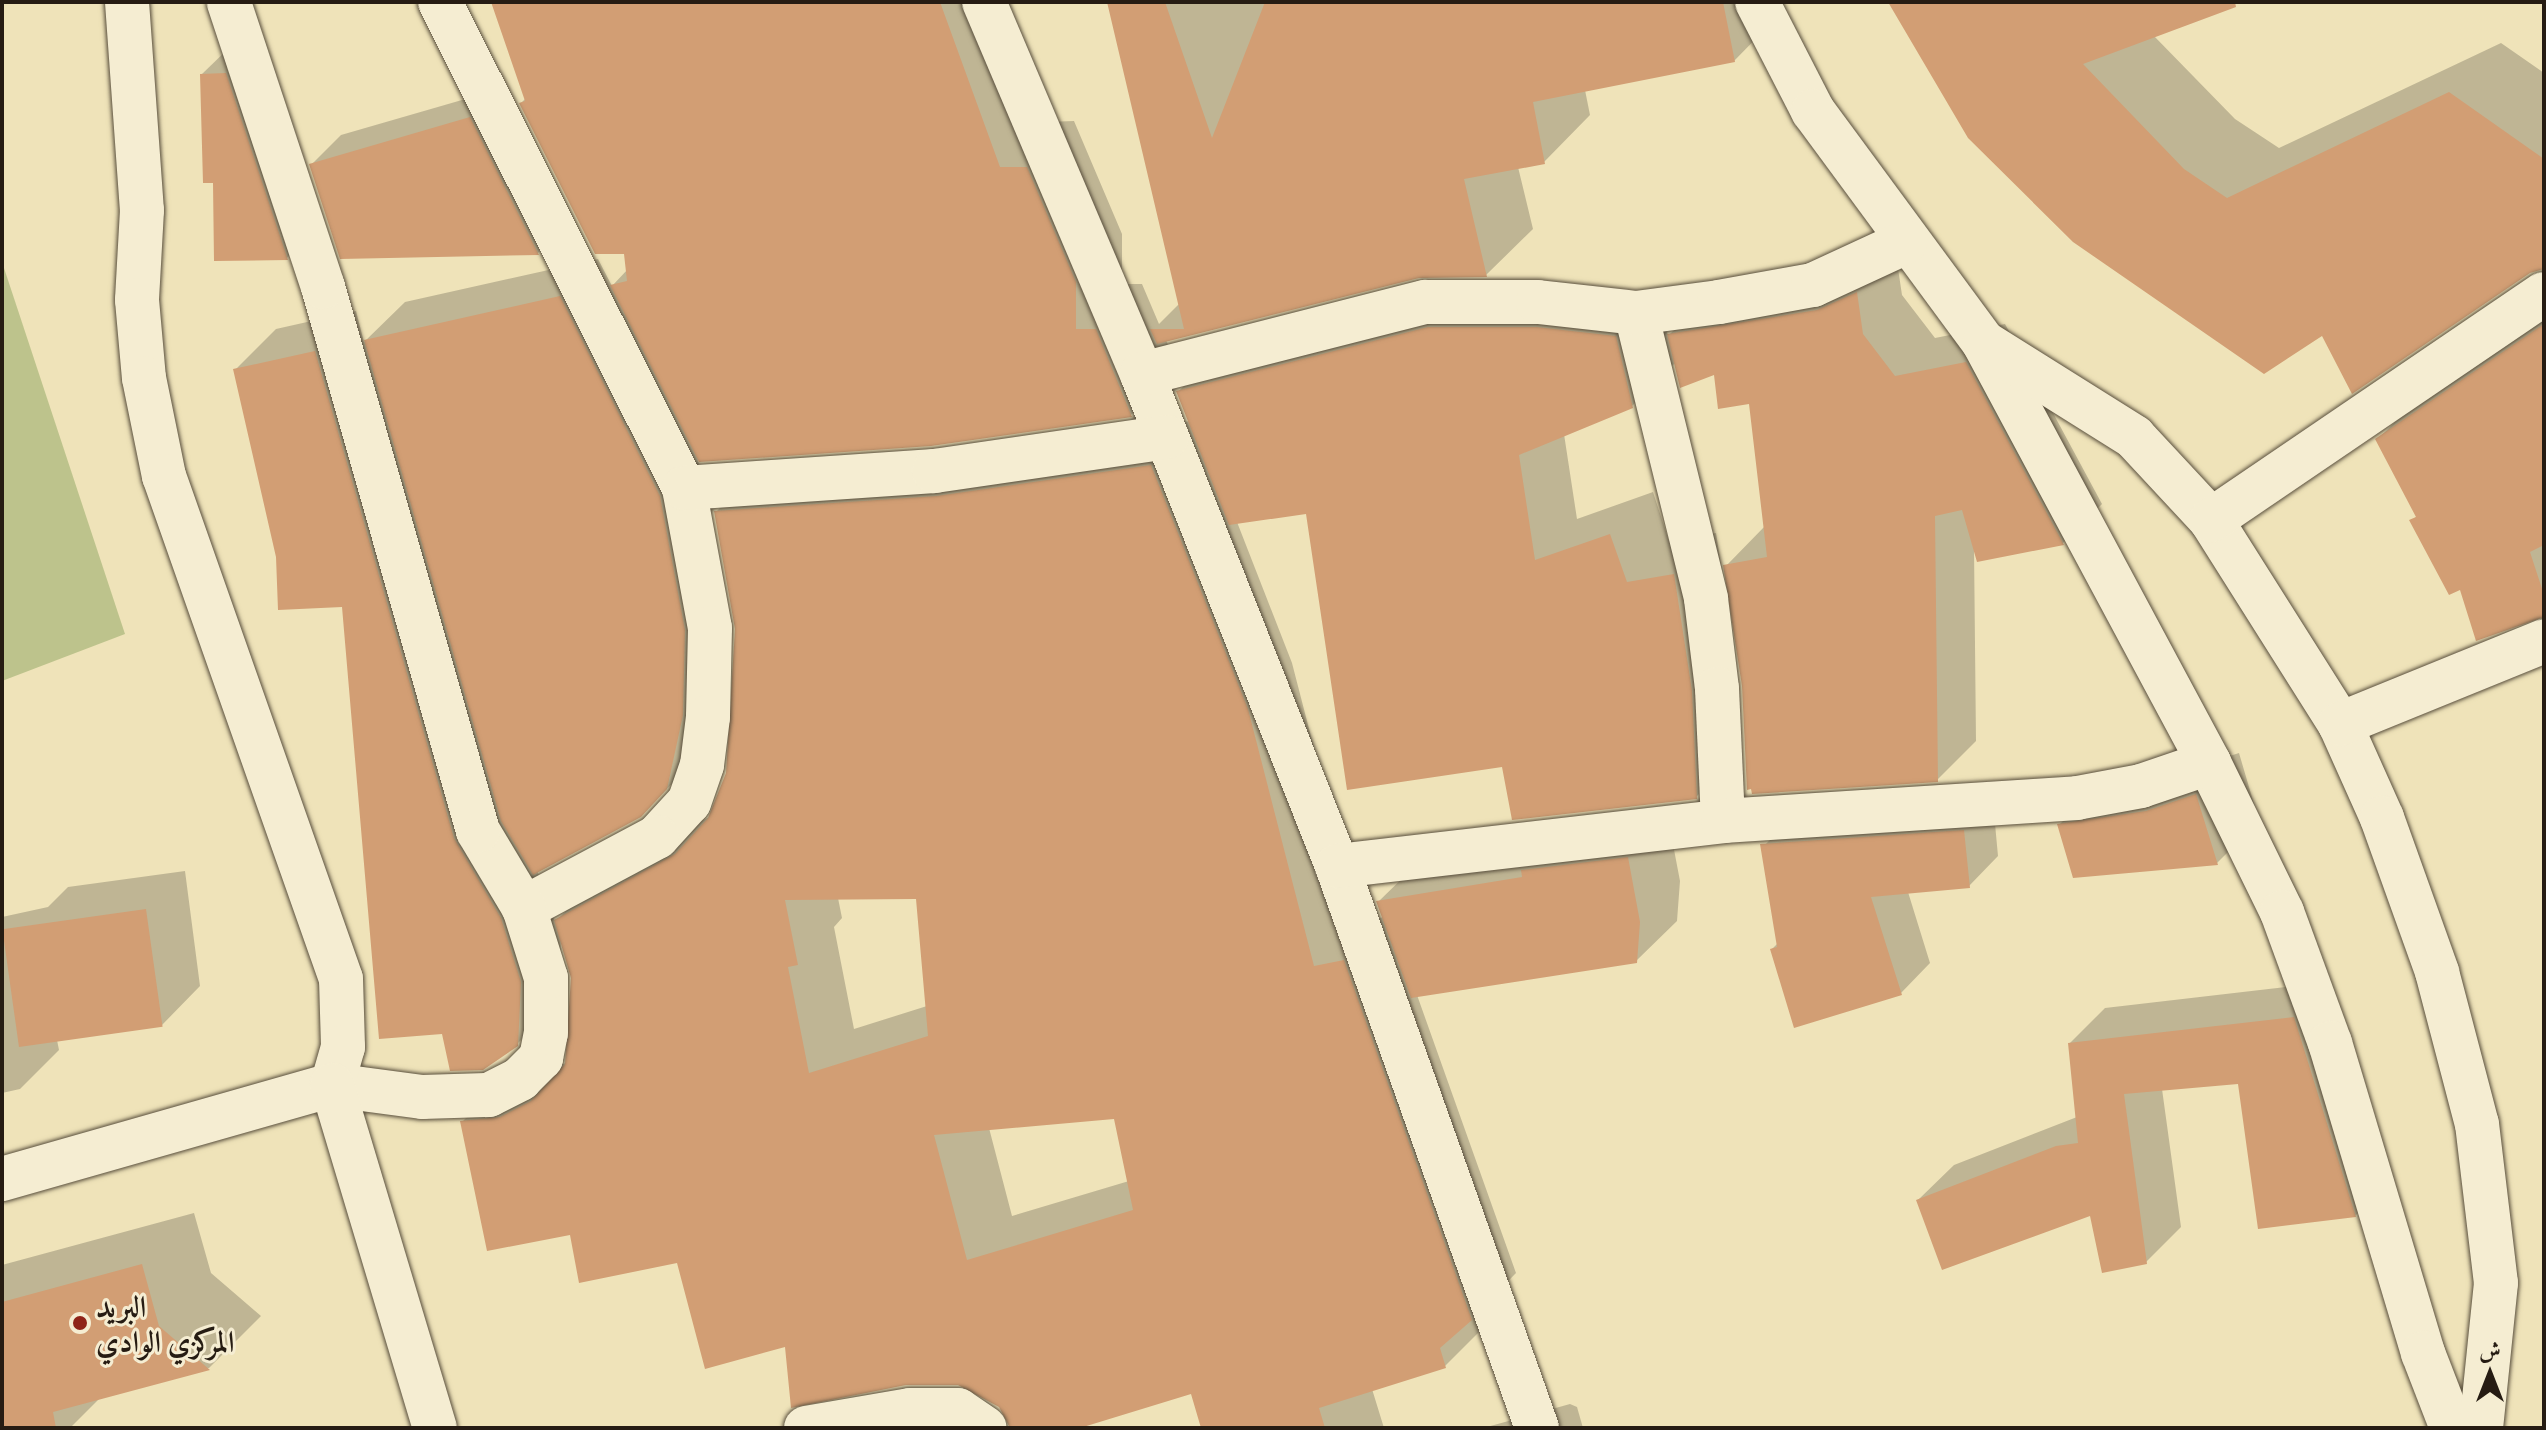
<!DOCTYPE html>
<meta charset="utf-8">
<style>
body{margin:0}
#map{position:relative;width:2546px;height:1430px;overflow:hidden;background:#efe3b9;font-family:"Gentium Book Plus",Amiri,serif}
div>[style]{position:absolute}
.green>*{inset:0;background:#bdc38c}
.shadow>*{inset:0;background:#0003}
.building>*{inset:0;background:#d29e74;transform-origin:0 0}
.roads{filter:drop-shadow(0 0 2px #584e3c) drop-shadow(0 0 2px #584e3c)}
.street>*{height:44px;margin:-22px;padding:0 22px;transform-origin:22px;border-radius:22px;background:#f5edd2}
.secondary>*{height:44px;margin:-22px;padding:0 22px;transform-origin:22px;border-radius:22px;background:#f5edd2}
.dots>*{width:22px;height:22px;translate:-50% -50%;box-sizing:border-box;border:4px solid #f5edd2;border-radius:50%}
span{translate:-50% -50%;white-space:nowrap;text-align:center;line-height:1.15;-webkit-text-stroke:6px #f5edd2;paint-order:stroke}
.poi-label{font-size:30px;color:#261c13;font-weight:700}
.left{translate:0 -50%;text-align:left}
.frame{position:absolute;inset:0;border:4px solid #261c13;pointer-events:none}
.north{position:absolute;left:2450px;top:1334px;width:80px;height:80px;-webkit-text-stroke:6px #f5edd2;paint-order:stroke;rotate:0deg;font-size:22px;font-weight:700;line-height:32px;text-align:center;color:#261c13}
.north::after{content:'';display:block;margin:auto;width:28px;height:36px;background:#261c13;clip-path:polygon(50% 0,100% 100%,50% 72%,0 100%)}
</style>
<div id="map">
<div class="green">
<div style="clip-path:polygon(2px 262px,125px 634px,2px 681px)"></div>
</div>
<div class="shadow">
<div style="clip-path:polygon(evenodd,493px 2px,1003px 2px,1046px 122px,1074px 121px,1122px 234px,1122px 284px,1142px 284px,1159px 324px,1180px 303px,1109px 2px,1778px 2px,1780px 14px,1734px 61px,1585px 90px,1590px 115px,1544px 162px,1518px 167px,1533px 229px,1486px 275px,1419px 276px,1166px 340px,1178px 369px,1131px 415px,698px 460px,723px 590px,680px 776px,640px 815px,537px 870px,555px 922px,602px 875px,711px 816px,728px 773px,737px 628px,716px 512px,761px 466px,983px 451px,1190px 421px,1178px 392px,1220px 349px,1658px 294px,1668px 336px,1708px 296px,1896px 255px,1902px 295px,1935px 338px,2005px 324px,2102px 504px,2063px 543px,1974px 547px,1976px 741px,1937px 780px,1744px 686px,1726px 566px,1765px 526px,1751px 401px,1715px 372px,1676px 362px,1632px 406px,1564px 434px,1577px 519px,1653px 492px,1669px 541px,1716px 533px,1734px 648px,1739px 754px,1696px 797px,1504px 765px,1307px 512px,1237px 522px,1292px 663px,1359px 922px,1384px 917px,1378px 902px,1419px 862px,1668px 818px,1680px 881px,1677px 921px,1636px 961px,1417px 995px,1516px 1273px,1485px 1305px,1490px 1321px,1445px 1366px,1372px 1389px,1384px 1428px,1204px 1428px,1192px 1391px,1000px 1406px,958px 1383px,787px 1344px,678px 1261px,571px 1233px,462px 1122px,508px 1076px,547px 1073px,567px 1062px,573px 978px,561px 939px,558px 1003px,517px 1044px,344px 605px,278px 557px,235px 370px,276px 329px,356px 311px,364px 342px,405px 302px,598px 259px,612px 286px,628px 269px,626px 252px,521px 103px,526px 98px,493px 2px,918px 896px,927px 1006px,854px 1029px,834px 927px,842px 918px,838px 898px,918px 896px,493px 2px,1115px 1117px,1129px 1181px,1012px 1216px,989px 1128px,1115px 1117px)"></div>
<div style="clip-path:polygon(1891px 2px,2195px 2px,2154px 36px,2235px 119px,2279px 148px,2501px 43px,2544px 73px,2544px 180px,2264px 372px)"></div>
<div style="clip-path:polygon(232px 45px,316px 229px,287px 258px,215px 181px,202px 74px)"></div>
<div style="clip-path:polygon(500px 89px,568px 224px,538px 253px,342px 257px,311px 165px,341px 135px)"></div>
<div style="clip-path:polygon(2544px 310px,2544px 616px,2412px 521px,2418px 515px,2378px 439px,2429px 388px)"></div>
<div style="clip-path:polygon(2239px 753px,2259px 821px,2217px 863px,2059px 825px,2101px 783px,2190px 769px)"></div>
<div style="clip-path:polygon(1993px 802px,1998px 856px,1969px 886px,1908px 892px,1930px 963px,1901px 993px,1772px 949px,1778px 943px,1763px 847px,1792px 817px)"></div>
<div style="clip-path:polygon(185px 871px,200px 986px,162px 1025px,57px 1040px,59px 1050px,20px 1089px,2px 1093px,2px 917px,48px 907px,68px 887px)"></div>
<div style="clip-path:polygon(2329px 982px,2390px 1181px,2355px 1216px,2240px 1082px,2162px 1089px,2181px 1227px,2146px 1262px,2092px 1214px,1918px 1200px,1954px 1165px,2077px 1117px,2070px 1043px,2105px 1008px)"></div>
<div style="clip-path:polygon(194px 1213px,211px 1273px,261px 1316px,209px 1368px,101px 1397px,70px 1428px,2px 1428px,2px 1265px)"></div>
<div style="clip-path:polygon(1570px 1404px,1577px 1407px,1583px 1428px,1483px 1428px)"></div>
</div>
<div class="building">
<div style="clip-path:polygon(491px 2px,940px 2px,1000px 167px,1027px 167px,1076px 282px,1076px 329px,1096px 329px,1132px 417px,931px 446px,699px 462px,610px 285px,627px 281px,624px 254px,595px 254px,519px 103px,525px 101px)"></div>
<div style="clip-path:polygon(1107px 2px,1165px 2px,1212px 138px,1265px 2px,1723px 2px,1735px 62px,1533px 102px,1545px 164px,1464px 179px,1487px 277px,1419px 278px,1157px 344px,1150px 329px,1184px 329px)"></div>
<div style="clip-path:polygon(1888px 2px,2235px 2px,2236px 7px,2083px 64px,2184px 169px,2227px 198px,2449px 92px,2544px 159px,2544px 269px,2530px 273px,2352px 394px,2322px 336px,2264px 374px,2073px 242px,1968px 138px)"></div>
<div style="clip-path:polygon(226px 73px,288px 260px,214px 261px,213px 183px,203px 183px,200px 74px)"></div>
<div style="clip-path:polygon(470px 117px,539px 255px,340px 259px,309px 164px)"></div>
<div style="clip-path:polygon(1857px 292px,1863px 334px,1895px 376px,1966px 362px,2064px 545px,1977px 562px,1962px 510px,1935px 516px,1938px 782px,1752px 794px,1751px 789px,1747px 790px,1742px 686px,1723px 565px,1767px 557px,1749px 404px,1718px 409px,1714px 375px,1680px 388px,1667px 334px,1817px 310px)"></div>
<div style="clip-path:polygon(560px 296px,660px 496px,685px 630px,683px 715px,667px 789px,641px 817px,533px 875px,501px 821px,364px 340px)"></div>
<div style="clip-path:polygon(2544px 324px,2544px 545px,2530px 552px,2544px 595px,2544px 617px,2476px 641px,2460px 590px,2449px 595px,2409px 520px,2416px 517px,2375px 439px)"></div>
<div style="clip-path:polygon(1428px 327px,1537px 327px,1616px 336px,1633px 408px,1519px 455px,1535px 560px,1610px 534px,1627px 582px,1674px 574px,1692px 691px,1697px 799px,1512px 820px,1502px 767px,1347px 790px,1306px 514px,1229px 525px,1176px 391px)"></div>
<div style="clip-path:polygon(315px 351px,454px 838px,501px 918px,521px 982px,518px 1046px,483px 1070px,450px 1071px,442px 1034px,379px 1039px,342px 607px,278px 610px,276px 557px,233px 369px)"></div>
<div style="clip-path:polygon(evenodd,1151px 465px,1248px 709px,1314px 966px,1344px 960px,1472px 1320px,1440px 1348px,1446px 1368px,1319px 1408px,1325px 1428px,1201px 1428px,1191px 1394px,1080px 1428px,1010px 1428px,999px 1407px,958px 1385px,906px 1385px,791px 1408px,785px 1347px,705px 1369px,677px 1263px,579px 1283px,570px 1235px,487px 1251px,460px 1121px,500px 1117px,531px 1101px,565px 1064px,571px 978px,554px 920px,675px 854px,708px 818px,726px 773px,735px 629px,714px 511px,936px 496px,1151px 465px,916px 899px,928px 1036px,809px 1073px,788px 967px,798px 965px,785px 900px,916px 899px,1151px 465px,1114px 1119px,1133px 1210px,967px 1260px,934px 1135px,1114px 1119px)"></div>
<div style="clip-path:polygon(2196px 794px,2218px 865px,2073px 878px,2057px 824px,2146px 811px)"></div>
<div style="clip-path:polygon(1964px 830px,1970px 888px,1871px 897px,1902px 995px,1794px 1028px,1770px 949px,1777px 947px,1760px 844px)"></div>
<div style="clip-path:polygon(1628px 857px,1640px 922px,1637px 963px,1411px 998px,1376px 901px,1522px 877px,1521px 870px)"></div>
<div style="left:146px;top:909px;width:119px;height:145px;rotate:82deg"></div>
<div style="clip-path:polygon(2294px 1017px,2356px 1217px,2258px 1229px,2238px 1084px,2124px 1094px,2147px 1264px,2102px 1273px,2090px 1216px,1942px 1270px,1916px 1200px,2056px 1146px,2078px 1143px,2068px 1043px)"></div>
<div style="clip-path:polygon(142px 1264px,159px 1326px,210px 1370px,53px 1412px,56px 1428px,2px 1428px,2px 1302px)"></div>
</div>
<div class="roads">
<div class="street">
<div style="left:440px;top:2px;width:544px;rotate:63.34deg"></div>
<div style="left:684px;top:488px;width:142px;rotate:79.5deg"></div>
<div style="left:710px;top:628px;width:89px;rotate:91.3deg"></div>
<div style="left:708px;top:717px;width:48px;rotate:97.1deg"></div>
<div style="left:702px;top:765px;width:39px;rotate:109deg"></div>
<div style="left:689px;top:802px;width:47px;rotate:132.4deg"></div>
<div style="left:657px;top:837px;width:151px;rotate:151.9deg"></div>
<div style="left:984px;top:2px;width:404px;rotate:67deg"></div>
<div style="left:1142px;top:374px;width:529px;rotate:68.38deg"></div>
<div style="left:1337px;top:866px;width:597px;rotate:70.41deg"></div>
<div style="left:1757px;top:2px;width:123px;rotate:62.8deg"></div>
<div style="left:1813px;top:111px;width:288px;rotate:53.6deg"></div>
<div style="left:1984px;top:343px;width:476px;rotate:61.8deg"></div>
<div style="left:2209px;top:763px;width:166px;rotate:63.9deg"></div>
<div style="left:2282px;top:912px;width:140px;rotate:69.9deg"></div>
<div style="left:2330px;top:1043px;width:324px;rotate:73.3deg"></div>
<div style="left:2423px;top:1353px;width:80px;rotate:68.9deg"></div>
<div style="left:1636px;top:313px;width:294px;rotate:76.2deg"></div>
<div style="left:1706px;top:599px;width:91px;rotate:83deg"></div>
<div style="left:1717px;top:689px;width:132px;rotate:87.4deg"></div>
<div style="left:1986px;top:344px;width:175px;rotate:32.1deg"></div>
<div style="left:2134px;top:437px;width:113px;rotate:47.1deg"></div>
<div style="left:2211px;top:520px;width:241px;rotate:57.7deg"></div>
<div style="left:2340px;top:724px;width:103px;rotate:65.9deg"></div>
<div style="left:2382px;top:818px;width:164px;rotate:70.3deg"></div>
<div style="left:2437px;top:972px;width:157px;rotate:75.3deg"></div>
<div style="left:2477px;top:1124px;width:160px;rotate:83.2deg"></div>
<div style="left:2496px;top:1283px;width:146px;rotate:95.9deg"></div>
<div style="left:1142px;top:374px;width:292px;rotate:-14.3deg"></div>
<div style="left:1425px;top:302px;width:113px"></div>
<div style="left:1538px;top:302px;width:99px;rotate:6.4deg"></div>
<div style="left:1636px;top:313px;width:84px;rotate:-7.5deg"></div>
<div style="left:1719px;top:302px;width:96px;rotate:-10.3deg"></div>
<div style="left:1813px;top:285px;width:102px;rotate:-24.8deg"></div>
<div style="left:684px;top:488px;width:251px;rotate:-3.9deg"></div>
<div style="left:934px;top:471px;width:235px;rotate:-8.3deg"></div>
<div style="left:2211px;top:520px;width:402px;rotate:-34.2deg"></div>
<div style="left:2340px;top:724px;width:220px;rotate:-22.1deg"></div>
<div style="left:1337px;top:866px;width:389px;rotate:-6.6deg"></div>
<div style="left:1723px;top:821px;width:355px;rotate:-3.7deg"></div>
<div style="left:2077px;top:798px;width:65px;rotate:-10.6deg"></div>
<div style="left:2141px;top:786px;width:72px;rotate:-18.7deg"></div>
<div style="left:2px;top:1179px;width:343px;rotate:-15.9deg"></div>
<div style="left:332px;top:1085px;width:91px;rotate:7.6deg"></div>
<div style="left:422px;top:1097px;width:67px;rotate:-1.7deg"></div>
<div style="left:489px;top:1095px;width:35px;rotate:-27deg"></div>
<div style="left:520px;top:1079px;width:30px;rotate:-45deg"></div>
<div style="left:541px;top:1058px;width:25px;rotate:-79deg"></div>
<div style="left:546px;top:1033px;width:55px;rotate:-90deg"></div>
<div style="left:546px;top:978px;width:73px;rotate:-107.4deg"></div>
<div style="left:524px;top:908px;width:90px;rotate:-120.9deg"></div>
<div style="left:478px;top:831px;width:566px;rotate:-105.9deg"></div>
<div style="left:323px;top:287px;width:300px;rotate:-108.3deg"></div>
<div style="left:806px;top:1428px;width:106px;rotate:-9.8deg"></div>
<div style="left:910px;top:1410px;width:48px"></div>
<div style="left:958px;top:1410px;width:32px;rotate:34deg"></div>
</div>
<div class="secondary">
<div style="left:127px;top:2px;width:209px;rotate:85.9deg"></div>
<div style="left:142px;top:210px;width:90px;rotate:93.2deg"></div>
<div style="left:137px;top:300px;width:78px;rotate:84.9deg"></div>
<div style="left:144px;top:378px;width:100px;rotate:78.5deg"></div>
<div style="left:164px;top:476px;width:533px;rotate:70.61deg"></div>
<div style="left:341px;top:979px;width:68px;rotate:88.3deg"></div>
<div style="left:343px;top:1047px;width:40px;rotate:106deg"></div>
<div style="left:332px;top:1085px;width:358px;rotate:73.3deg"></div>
</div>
</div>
<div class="dots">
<div style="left:80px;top:1323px;background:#8f2418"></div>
</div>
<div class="poi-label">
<span class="left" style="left:96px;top:1323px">البريد<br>المركزي الوادي</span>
</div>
<div class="frame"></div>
<div class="north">ش</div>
</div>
